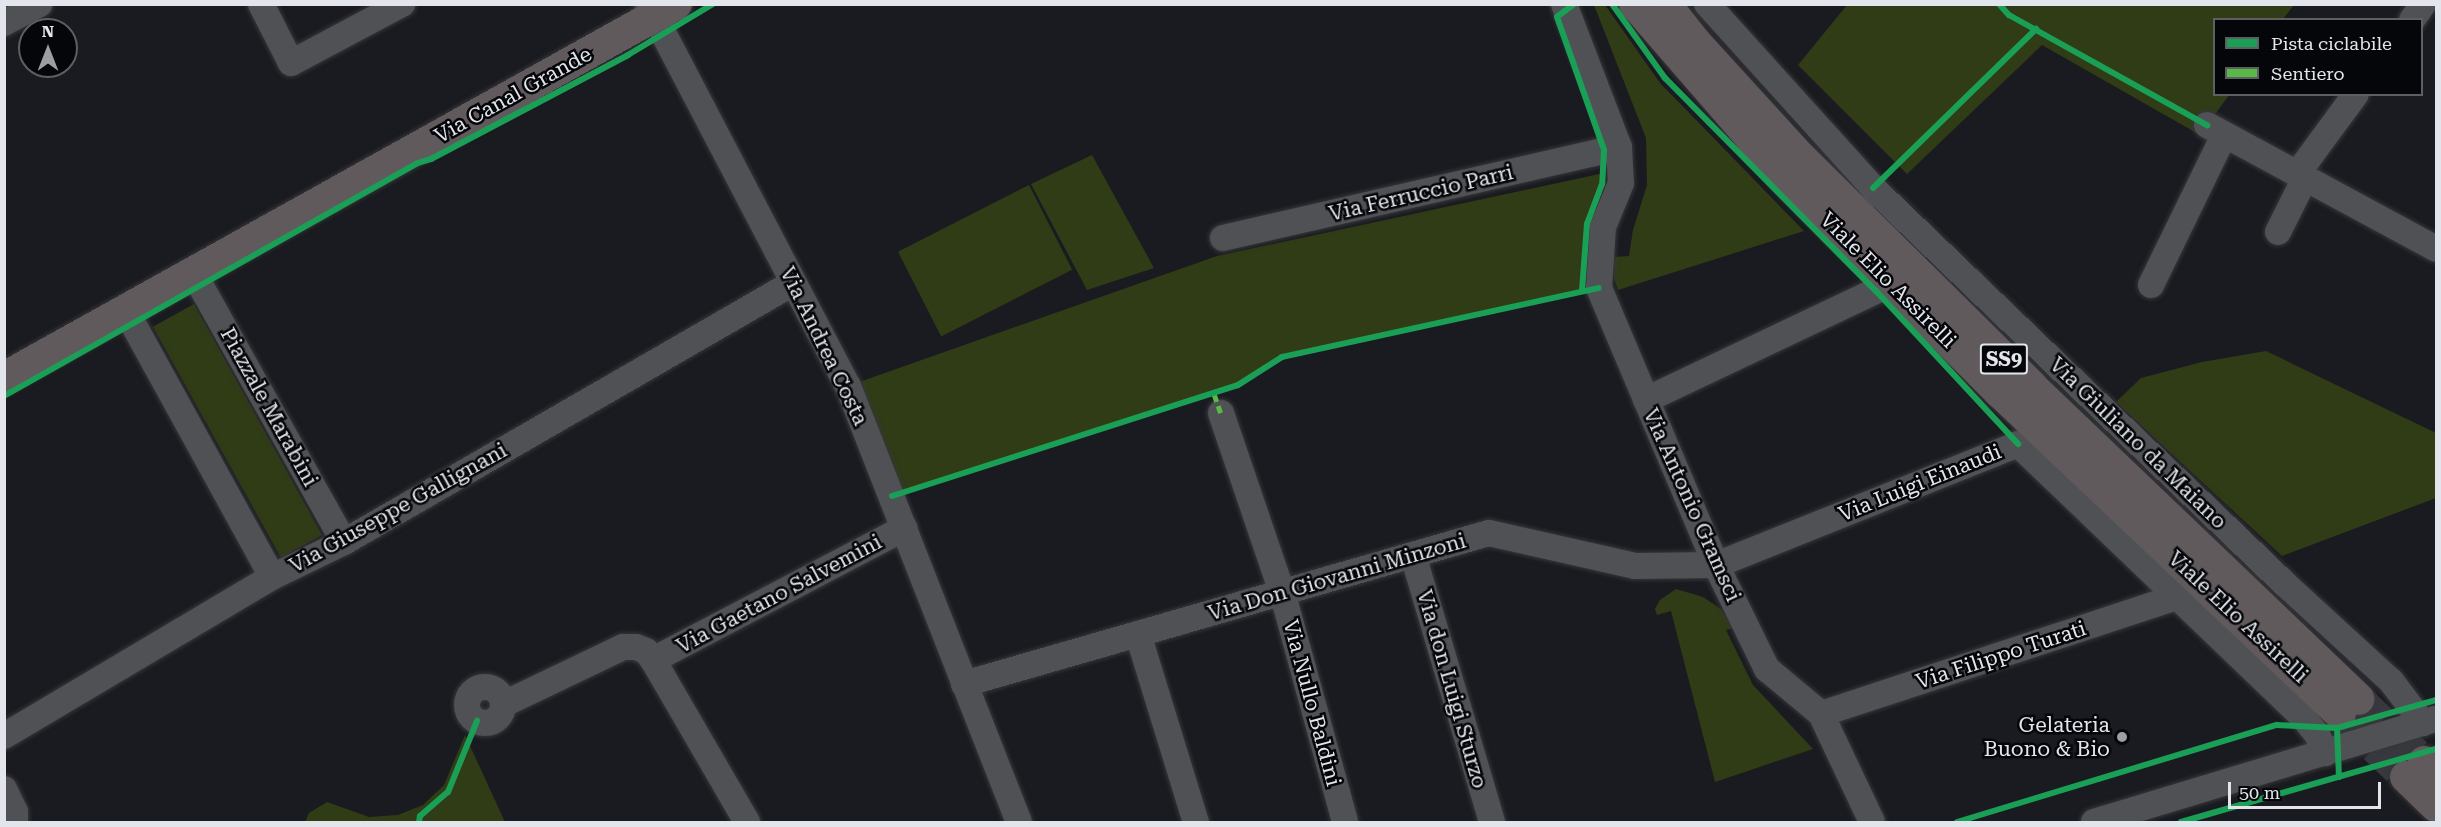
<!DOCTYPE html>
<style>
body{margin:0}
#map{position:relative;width:2441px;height:827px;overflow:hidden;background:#1a1b20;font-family:"Roboto Serif",serif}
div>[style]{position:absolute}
.green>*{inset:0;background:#303c16;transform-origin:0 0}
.major-tunnel>*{height:32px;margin-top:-16px;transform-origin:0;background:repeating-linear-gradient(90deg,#38393e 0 32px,transparent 0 48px)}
.roads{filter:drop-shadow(0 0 2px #36363a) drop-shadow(0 0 2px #36363a)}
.minor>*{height:26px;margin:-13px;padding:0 13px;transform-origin:13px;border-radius:13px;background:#505155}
.minor>.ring{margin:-13px;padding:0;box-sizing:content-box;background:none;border:26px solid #505155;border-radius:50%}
.major>*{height:32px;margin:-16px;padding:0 16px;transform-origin:16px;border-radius:16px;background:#605a5c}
.quiet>*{height:4.5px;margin-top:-2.25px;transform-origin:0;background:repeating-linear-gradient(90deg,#58b947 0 9px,transparent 0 13.5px)}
.cycleway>*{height:6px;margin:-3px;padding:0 3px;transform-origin:3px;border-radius:3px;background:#1a9f57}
.dots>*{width:16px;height:16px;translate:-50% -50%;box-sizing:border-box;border:3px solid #050609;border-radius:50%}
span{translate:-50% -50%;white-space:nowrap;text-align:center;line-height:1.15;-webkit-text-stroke:5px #050609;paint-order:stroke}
.shield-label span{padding:2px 4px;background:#050609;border:2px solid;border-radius:4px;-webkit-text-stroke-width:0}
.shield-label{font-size:20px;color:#e2e5eb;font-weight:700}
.street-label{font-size:21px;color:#e2e5eb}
.poi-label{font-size:21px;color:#e2e5eb}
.right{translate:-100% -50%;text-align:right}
.frame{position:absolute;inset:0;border:6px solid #e2e5eb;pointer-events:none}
.legend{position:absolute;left:2213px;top:18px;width:210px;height:78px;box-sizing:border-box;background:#050609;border:2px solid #5d5f63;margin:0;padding:8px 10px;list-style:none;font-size:18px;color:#e2e5eb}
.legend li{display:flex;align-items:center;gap:12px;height:30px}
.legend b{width:30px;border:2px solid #5d5f63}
.north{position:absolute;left:18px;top:18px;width:60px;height:60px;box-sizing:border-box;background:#050609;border:2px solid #5d5f63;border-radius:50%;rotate:0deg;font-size:16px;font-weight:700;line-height:24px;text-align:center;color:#e2e5eb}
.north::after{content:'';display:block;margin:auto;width:21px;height:27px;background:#9c9ea4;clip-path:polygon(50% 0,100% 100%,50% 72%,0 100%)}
.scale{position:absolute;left:2228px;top:782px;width:153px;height:27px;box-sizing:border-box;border:3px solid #e2e5eb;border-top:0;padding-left:8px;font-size:18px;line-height:21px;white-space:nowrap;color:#e2e5eb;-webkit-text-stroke:4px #050609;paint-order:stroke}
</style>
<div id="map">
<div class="green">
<div style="clip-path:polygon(1594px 5px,1605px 5px,1660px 83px,1804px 231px,1618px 290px,1614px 278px,1614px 257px,1629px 256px,1633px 230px,1647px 185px,1646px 138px)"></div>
<div style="clip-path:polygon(1847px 5px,2294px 5px,2283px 19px,2214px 20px,2214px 94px,2229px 95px,2200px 135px,2042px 45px,1907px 174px,1798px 65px)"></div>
<div style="clip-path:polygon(1092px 155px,1154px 268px,1087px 290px,1031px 184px)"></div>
<div style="clip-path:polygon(1604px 173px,1602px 184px,1587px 224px,1582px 291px,1282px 357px,1238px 385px,892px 496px,848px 386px,1217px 256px)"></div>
<div style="left:1029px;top:185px;width:95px;height:147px;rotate:63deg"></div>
<div style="left:194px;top:304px;width:264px;height:47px;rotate:61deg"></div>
<div style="clip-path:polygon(2266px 351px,2436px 433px,2436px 498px,2282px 556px,2116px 402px,2141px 378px,2202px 362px)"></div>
<div style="clip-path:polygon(1676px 589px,1703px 597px,1721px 609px,1733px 628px,1726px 630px,1753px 685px,1813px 749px,1715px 782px,1671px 611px,1657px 615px,1655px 609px,1660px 600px)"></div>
<div style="clip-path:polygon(465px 735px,505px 822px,305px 822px,309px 813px,327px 802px,369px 817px,398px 815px,423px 805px,444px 785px)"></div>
</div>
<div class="major-tunnel">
<div style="left:2358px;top:699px;width:91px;rotate:43.7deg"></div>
<div style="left:2340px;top:714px;width:91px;rotate:43.7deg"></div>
</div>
<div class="roads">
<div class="minor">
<div style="left:261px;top:4px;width:66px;rotate:63deg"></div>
<div style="left:291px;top:63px;width:126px;rotate:-28deg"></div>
<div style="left:648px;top:4px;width:431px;rotate:62.4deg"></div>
<div style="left:848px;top:386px;width:468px;rotate:68.6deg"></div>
<div style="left:1564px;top:4px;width:153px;rotate:69deg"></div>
<div style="left:1619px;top:147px;width:36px;rotate:87deg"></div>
<div style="left:1621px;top:183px;width:48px;rotate:112.2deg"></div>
<div style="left:1603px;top:227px;width:61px;rotate:93.8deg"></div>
<div style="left:1599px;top:288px;width:301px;rotate:67.1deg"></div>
<div style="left:1716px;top:565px;width:116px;rotate:63.9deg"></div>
<div style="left:1767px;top:669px;width:70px;rotate:39.8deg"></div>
<div style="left:1821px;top:714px;width:119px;rotate:64.7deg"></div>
<div style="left:1707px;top:4px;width:248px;rotate:47.9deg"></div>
<div style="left:1873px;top:188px;width:571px;rotate:43.87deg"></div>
<div style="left:2285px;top:584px;width:144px;rotate:42.5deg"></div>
<div style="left:2391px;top:681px;width:53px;rotate:52.7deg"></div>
<div style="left:2412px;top:20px;width:19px;rotate:-55deg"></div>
<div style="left:4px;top:23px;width:40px;rotate:-28deg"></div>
<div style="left:2207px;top:125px;width:260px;rotate:28.4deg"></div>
<div style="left:2297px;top:174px;width:99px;rotate:-53.6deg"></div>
<div style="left:2278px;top:232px;width:60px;rotate:-63.4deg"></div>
<div style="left:1223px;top:238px;width:406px;rotate:-12.9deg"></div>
<div style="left:193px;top:272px;width:309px;rotate:60.8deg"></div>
<div style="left:2151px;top:285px;width:167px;rotate:-64deg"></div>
<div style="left:126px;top:311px;width:303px;rotate:61.2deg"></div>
<div style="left:1646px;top:400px;width:255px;rotate:-25.4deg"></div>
<div style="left:1221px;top:413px;width:192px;rotate:71.2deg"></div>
<div style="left:1283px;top:595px;width:235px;rotate:74.7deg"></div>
<div style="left:1413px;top:555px;width:278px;rotate:73.5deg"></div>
<div style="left:1138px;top:634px;width:197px;rotate:72.9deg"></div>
<div style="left:964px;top:684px;width:546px;rotate:-16.05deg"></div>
<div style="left:1489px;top:533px;width:150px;rotate:12.7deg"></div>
<div style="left:1635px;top:566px;width:81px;rotate:-0.7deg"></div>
<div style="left:1716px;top:565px;width:325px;rotate:-21.8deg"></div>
<div style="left:2018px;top:444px;width:395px;rotate:43.8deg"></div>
<div style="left:2303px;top:717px;width:22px;rotate:51deg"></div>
<div style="left:2317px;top:734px;width:21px;rotate:67deg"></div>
<div class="ring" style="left:467px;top:687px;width:10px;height:10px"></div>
<div style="left:504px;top:704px;width:132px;rotate:-25.6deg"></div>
<div style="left:623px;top:647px;width:13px"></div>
<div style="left:636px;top:647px;width:11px;rotate:22deg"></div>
<div style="left:646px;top:651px;width:11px;rotate:52deg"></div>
<div style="left:1821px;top:714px;width:378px;rotate:-18.2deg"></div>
<div style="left:4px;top:736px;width:312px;rotate:-30.7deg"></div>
<div style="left:272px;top:577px;width:80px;rotate:-25.9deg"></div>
<div style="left:344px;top:542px;width:518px;rotate:-29.98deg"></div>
<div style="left:4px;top:789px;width:25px;rotate:64deg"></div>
<div style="left:15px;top:812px;width:10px;rotate:90deg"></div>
<div style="left:747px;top:822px;width:187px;rotate:-120.1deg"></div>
<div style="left:653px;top:660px;width:284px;rotate:-27.7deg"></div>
<div style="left:2094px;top:822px;width:357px;rotate:-16.8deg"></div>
</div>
<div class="major">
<div style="left:1635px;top:4px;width:235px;rotate:49.1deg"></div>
<div style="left:1789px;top:182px;width:298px;rotate:44.9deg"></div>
<div style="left:2000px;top:392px;width:468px;rotate:43.4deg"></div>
<div style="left:1665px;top:4px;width:48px;rotate:51.7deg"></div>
<div style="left:1695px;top:42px;width:159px;rotate:47.6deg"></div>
<div style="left:1802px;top:159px;width:322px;rotate:44.7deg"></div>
<div style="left:2031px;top:386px;width:453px;rotate:43.7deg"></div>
<div style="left:4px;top:378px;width:769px;rotate:-29.1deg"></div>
<div style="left:2424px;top:762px;width:16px;rotate:43deg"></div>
<div style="left:2406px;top:777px;width:42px;rotate:44deg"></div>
</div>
</div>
<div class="quiet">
<div style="left:1214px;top:393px;width:21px;rotate:71deg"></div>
</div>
<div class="cycleway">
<div style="left:1574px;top:4px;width:21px;rotate:143deg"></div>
<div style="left:1557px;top:17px;width:141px;rotate:70.5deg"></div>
<div style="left:1604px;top:150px;width:34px;rotate:93deg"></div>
<div style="left:1602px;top:184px;width:43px;rotate:110.6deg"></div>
<div style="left:1587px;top:224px;width:67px;rotate:94.3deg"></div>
<div style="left:1612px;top:4px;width:91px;rotate:54.4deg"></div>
<div style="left:1665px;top:78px;width:300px;rotate:45.3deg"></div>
<div style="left:1876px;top:291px;width:209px;rotate:47.1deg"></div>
<div style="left:1999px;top:4px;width:15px;rotate:48deg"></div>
<div style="left:2009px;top:15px;width:227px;rotate:29.1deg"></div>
<div style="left:1873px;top:188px;width:228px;rotate:-44.3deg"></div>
<div style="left:4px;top:396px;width:475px;rotate:-29.4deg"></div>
<div style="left:418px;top:163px;width:14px;rotate:-17deg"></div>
<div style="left:431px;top:159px;width:223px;rotate:-27.8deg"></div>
<div style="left:628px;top:55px;width:99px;rotate:-31deg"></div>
<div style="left:892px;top:496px;width:363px;rotate:-17.8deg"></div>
<div style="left:1238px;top:385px;width:52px;rotate:-32.5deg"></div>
<div style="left:1282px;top:357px;width:324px;rotate:-12.3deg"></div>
<div style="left:2337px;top:728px;width:103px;rotate:-15.8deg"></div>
<div style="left:419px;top:822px;width:6px;rotate:-81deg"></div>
<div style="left:420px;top:816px;width:37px;rotate:-41deg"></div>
<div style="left:448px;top:792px;width:77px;rotate:-67.8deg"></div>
<div style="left:1957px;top:822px;width:334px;rotate:-16.9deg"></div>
<div style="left:2277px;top:725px;width:60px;rotate:2.9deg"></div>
<div style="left:2337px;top:728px;width:49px;rotate:87.7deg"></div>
<div style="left:2181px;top:822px;width:265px;rotate:-16deg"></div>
</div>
<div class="dots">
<div style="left:2122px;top:737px;background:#9c9ea4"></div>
</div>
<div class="shield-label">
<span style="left:2004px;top:359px">SS9</span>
</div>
<div class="street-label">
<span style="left:513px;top:95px;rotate:-29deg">Via Canal Grande</span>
<span style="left:1421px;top:193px;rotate:-13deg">Via Ferruccio Parri</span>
<span style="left:1888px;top:280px;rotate:45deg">Viale Elio Assirelli</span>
<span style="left:824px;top:346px;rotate:64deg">Via Andrea Costa</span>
<span style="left:269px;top:407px;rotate:61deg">Piazzale Marabini</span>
<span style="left:2138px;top:443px;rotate:44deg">Via Giuliano da Maiano</span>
<span style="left:1920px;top:483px;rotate:-22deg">Via Luigi Einaudi</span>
<span style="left:1692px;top:505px;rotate:66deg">Via Antonio Gramsci</span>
<span style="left:398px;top:508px;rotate:-29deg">Via Giuseppe Gallignani</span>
<span style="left:1337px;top:577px;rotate:-16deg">Via Don Giovanni Minzoni</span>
<span style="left:779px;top:594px;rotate:-28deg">Via Gaetano Salvemini</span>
<span style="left:2238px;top:617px;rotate:43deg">Viale Elio Assirelli</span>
<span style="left:2001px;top:655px;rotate:-18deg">Via Filippo Turati</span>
<span style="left:1452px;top:689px;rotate:74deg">Via don Luigi Sturzo</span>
<span style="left:1312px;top:703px;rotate:75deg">Via Nullo Baldini</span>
</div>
<div class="poi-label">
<span class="right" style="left:2110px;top:737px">Gelateria<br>Buono &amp; Bio</span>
</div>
<div class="frame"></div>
<ul class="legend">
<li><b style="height:8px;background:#1a9f57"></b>Pista ciclabile</li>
<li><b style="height:8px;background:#58b947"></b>Sentiero</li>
</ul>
<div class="north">N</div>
<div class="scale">50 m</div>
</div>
